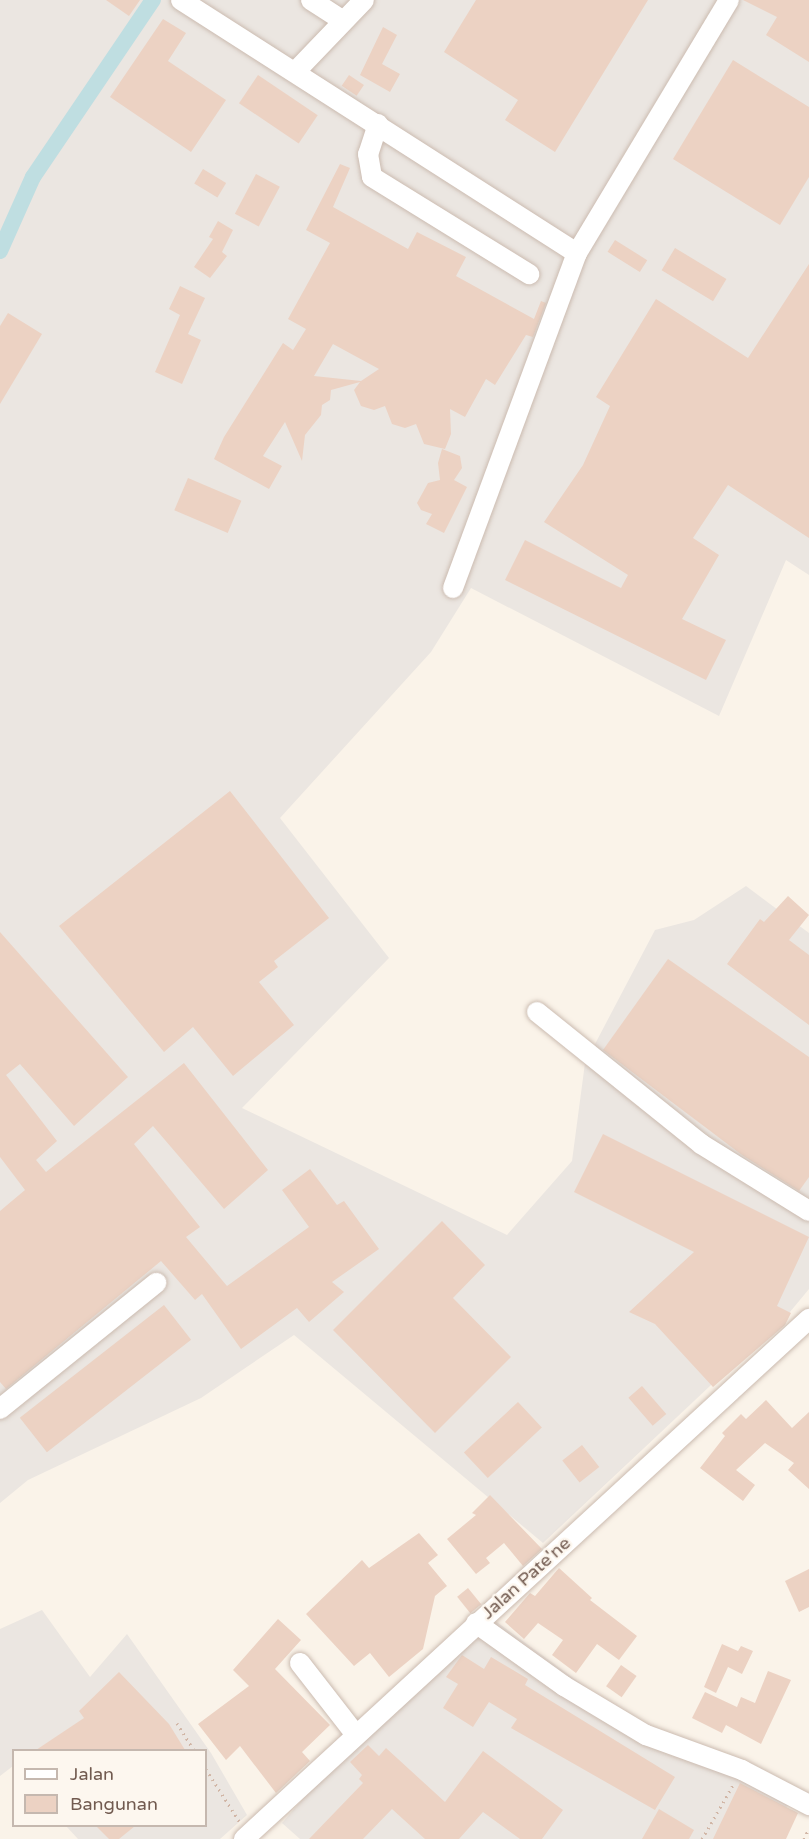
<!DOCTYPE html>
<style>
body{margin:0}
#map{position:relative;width:809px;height:1839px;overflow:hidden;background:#faf3e9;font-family:"Varela Round",sans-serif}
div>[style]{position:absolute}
.industrial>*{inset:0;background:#ebe6e1}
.canal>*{height:16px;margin:-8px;padding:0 8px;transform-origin:8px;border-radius:8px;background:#bfdee1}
.building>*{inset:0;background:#ecd2c3;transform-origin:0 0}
.path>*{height:3px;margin-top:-1.5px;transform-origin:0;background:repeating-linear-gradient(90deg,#d1b6a6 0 1.5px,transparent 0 6px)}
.roads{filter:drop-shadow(0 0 2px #cbbbb0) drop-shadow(0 0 2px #cbbbb0)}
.minor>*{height:20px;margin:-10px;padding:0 10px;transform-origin:10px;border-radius:10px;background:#fff}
span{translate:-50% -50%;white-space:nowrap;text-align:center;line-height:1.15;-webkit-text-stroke:5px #fdf7ef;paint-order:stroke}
.street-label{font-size:18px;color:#715a4f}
.legend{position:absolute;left:12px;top:1749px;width:195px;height:78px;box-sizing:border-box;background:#fdf7ef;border:2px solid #c5b8af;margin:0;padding:8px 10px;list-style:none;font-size:18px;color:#715a4f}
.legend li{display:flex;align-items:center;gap:12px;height:30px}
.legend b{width:30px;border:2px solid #c5b8af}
</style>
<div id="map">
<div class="industrial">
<div style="clip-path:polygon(0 0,809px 0,809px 575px,786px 560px,719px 716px,471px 588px,431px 652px,280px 818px,389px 958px,242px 1108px,507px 1235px,572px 1161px,585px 1063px,655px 930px,694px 920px,746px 886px,809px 933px,809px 1289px,775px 1330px,710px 1386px,543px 1543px,294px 1335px,201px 1398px,28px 1480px,0 1503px)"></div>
<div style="clip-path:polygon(42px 1610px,90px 1677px,127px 1634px,211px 1753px,247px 1815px,220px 1839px,78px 1839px,66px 1826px,206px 1826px,206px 1750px,14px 1750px,13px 1766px,0 1776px,0 1629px)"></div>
<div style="clip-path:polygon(494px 1620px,636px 1724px,791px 1799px,769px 1839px,300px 1839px,282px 1823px,335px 1762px)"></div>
</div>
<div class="canal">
<div style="left:0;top:251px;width:81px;rotate:-66deg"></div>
<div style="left:33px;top:177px;width:214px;rotate:-55.9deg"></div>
</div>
<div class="building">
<div style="clip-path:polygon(106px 0,140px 0,129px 16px)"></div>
<div style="clip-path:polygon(476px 0,648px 0,555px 152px,505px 120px,518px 100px,444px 52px)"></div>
<div style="clip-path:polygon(743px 0,809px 0,809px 62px,766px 35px,777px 17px)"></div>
<div style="clip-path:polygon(163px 19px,186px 33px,168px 61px,226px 100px,191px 152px,110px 97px)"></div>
<div style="clip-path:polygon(383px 27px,397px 35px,382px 64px,400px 74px,390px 92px,360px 75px)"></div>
<div style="clip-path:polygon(733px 60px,809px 107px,809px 177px,780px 225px,673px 159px)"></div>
<div style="left:258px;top:75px;width:72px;height:34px;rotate:34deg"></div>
<div style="left:349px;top:75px;width:18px;height:13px;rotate:34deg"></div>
<div style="clip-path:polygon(evenodd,340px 164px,350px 168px,333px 207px,408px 249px,417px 232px,466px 257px,456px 276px,534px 319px,541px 301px,546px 303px,533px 337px,526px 335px,495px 385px,486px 379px,465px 417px,450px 409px,451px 434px,445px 449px,424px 444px,416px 424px,405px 428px,392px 424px,385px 406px,374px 410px,361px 406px,354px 390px,360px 382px,331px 390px,330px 400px,322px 405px,321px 415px,305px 435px,302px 461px,285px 422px,263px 456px,282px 466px,269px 489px,214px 459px,224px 437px,283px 343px,293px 350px,306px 329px,288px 319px,330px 243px,306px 230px,340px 164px,333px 344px,379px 369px,361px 381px,314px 376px,333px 344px)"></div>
<div style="left:203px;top:169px;width:27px;height:17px;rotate:31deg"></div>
<div style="left:256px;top:174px;width:27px;height:45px;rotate:28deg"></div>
<div style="clip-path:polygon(218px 221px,233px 230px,222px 252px,227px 256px,210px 278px,194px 267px,213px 239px,209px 237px)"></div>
<div style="left:615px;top:240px;width:38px;height:14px;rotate:32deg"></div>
<div style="left:675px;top:248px;width:60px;height:26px;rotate:31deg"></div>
<div style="clip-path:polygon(809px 264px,809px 538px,728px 485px,693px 538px,719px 555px,682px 619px,726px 640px,706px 680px,505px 580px,525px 540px,621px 588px,628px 575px,544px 522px,583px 465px,610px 406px,596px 397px,656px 299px,748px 358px)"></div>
<div style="clip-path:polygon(180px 286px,205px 298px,188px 334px,201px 340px,182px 384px,155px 372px,180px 315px,169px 309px)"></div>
<div style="clip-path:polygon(8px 313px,42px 334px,0 404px,0 326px)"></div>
<div style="clip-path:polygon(442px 449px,460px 456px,462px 468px,454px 480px,467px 487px,444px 533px,426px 524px,432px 514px,421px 510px,417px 503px,428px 483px,440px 480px,438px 463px)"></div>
<div style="left:188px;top:478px;width:58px;height:35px;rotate:23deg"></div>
<div style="clip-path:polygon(230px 791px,329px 918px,274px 961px,278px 967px,259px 982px,294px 1025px,233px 1076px,193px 1027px,164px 1052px,59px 926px)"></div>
<div style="clip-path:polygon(788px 896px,809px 915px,789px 940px,809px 955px,809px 1025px,727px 964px,760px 919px,764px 922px)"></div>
<div style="clip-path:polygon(0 932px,128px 1077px,74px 1126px,20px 1064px,6px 1075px,57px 1141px,36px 1160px,46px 1172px,184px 1063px,268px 1170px,224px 1209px,153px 1126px,134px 1144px,200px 1227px,186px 1237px,227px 1286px,309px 1227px,282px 1190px,310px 1169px,337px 1205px,344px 1201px,379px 1249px,332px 1282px,344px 1292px,309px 1322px,297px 1308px,241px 1349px,202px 1294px,195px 1300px,161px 1261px,6px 1389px,0 1382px,0 1211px,25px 1190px,0 1157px)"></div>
<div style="clip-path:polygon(668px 959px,809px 1057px,809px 1177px,799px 1191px,742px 1155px,603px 1050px)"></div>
<div style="clip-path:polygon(603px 1134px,809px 1237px,777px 1306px,791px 1313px,785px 1325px,713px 1387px,655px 1324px,629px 1312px,694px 1252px,574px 1192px)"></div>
<div style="clip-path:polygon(442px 1221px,485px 1265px,453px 1298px,511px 1357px,435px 1433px,333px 1330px)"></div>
<div style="left:164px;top:1305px;width:44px;height:183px;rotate:52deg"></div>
<div style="left:642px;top:1386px;width:37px;height:18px;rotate:49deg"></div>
<div style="clip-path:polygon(766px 1400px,792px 1428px,809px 1412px,809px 1489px,788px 1470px,794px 1463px,765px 1443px,736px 1470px,755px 1485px,743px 1501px,700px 1468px,725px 1436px,722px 1433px,741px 1414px,746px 1419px)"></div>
<div style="left:518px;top:1402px;width:35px;height:74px;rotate:47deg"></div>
<div style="left:582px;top:1445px;width:28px;height:25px;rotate:52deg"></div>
<div style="clip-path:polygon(490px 1495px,542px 1549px,523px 1566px,504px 1543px,486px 1558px,490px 1563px,476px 1574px,447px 1539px,476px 1515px,472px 1513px)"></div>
<div style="clip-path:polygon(419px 1533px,438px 1555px,428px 1563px,447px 1586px,435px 1596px,423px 1649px,389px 1677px,370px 1653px,354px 1666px,306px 1614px,362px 1560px,369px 1568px)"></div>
<div style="clip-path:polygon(559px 1568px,592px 1598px,590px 1600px,637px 1636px,619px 1660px,597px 1644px,576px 1673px,552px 1655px,563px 1640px,538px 1623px,524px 1639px,505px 1622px,530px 1593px,535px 1596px)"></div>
<div style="clip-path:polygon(809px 1569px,809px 1607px,799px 1612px,785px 1581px)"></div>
<div style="left:468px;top:1588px;width:21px;height:14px;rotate:51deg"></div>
<div style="clip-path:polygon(278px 1619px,301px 1640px,275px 1669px,330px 1725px,302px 1752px,310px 1761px,276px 1793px,240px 1746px,226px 1760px,198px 1724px,249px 1686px,233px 1670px)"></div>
<div style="clip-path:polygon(722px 1644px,738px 1651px,741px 1646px,753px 1651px,742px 1674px,728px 1667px,716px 1693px,704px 1687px)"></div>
<div style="clip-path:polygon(462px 1655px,484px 1669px,491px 1657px,528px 1679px,525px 1685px,675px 1777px,655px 1810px,511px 1728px,517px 1719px,489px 1702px,473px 1727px,443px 1708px,458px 1684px,446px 1677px)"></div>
<div style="left:621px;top:1665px;width:19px;height:26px;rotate:35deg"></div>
<div style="clip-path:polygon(768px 1671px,791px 1680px,761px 1744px,726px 1725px,722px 1733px,692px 1718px,705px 1692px,737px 1707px,741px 1697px,755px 1703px)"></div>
<div style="clip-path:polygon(119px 1672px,169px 1724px,185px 1750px,36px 1750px,84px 1718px,79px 1711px)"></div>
<div style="clip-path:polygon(368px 1745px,379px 1756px,386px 1748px,445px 1802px,483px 1751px,563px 1810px,542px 1839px,520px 1839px,483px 1812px,459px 1839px,425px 1839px,392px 1809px,363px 1839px,309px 1839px,363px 1783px,359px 1779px,362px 1775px,350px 1762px)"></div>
<div style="clip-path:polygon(740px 1783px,798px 1813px,786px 1839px,713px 1839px)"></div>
<div style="clip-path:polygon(659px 1809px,694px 1830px,689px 1839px,642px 1839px)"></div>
<div style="clip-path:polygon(96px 1826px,135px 1826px,119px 1839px,109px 1839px)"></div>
</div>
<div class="path">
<div style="left:177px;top:1723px;width:32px;rotate:58deg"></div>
<div style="left:206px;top:1769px;width:62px;rotate:57.6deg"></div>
<div style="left:702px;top:1839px;width:62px;rotate:-60.1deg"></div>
<div style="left:804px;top:1839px;width:12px;rotate:-66deg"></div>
</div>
<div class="roads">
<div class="minor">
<div style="left:181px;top:0;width:470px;rotate:32.6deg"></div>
<div style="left:311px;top:0;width:38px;rotate:33deg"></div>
<div style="left:296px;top:71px;width:98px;rotate:-46.2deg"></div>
<div style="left:378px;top:124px;width:32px;rotate:108deg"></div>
<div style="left:368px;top:154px;width:23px;rotate:80deg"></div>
<div style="left:372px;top:177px;width:185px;rotate:31.7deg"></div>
<div style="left:453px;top:588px;width:357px;rotate:-69.7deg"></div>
<div style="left:577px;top:253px;width:295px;rotate:-59deg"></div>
<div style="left:537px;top:1012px;width:211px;rotate:38.8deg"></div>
<div style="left:701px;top:1144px;width:127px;rotate:31.8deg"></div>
<div style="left:0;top:1409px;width:201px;rotate:-38.9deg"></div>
<div style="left:476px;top:1623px;width:108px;rotate:35.6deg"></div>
<div style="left:564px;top:1686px;width:96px;rotate:30.9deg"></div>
<div style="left:646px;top:1735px;width:102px;rotate:20deg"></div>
<div style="left:742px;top:1770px;width:76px;rotate:27.6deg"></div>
<div style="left:300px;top:1663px;width:91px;rotate:52.1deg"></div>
<div style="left:244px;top:1839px;width:768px;rotate:-42.63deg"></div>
</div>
</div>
<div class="street-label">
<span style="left:526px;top:1578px;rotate:-42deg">Jalan Pate'ne</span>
</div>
<ul class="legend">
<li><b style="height:8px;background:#fff"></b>Jalan</li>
<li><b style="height:16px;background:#ecd2c3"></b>Bangunan</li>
</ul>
</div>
